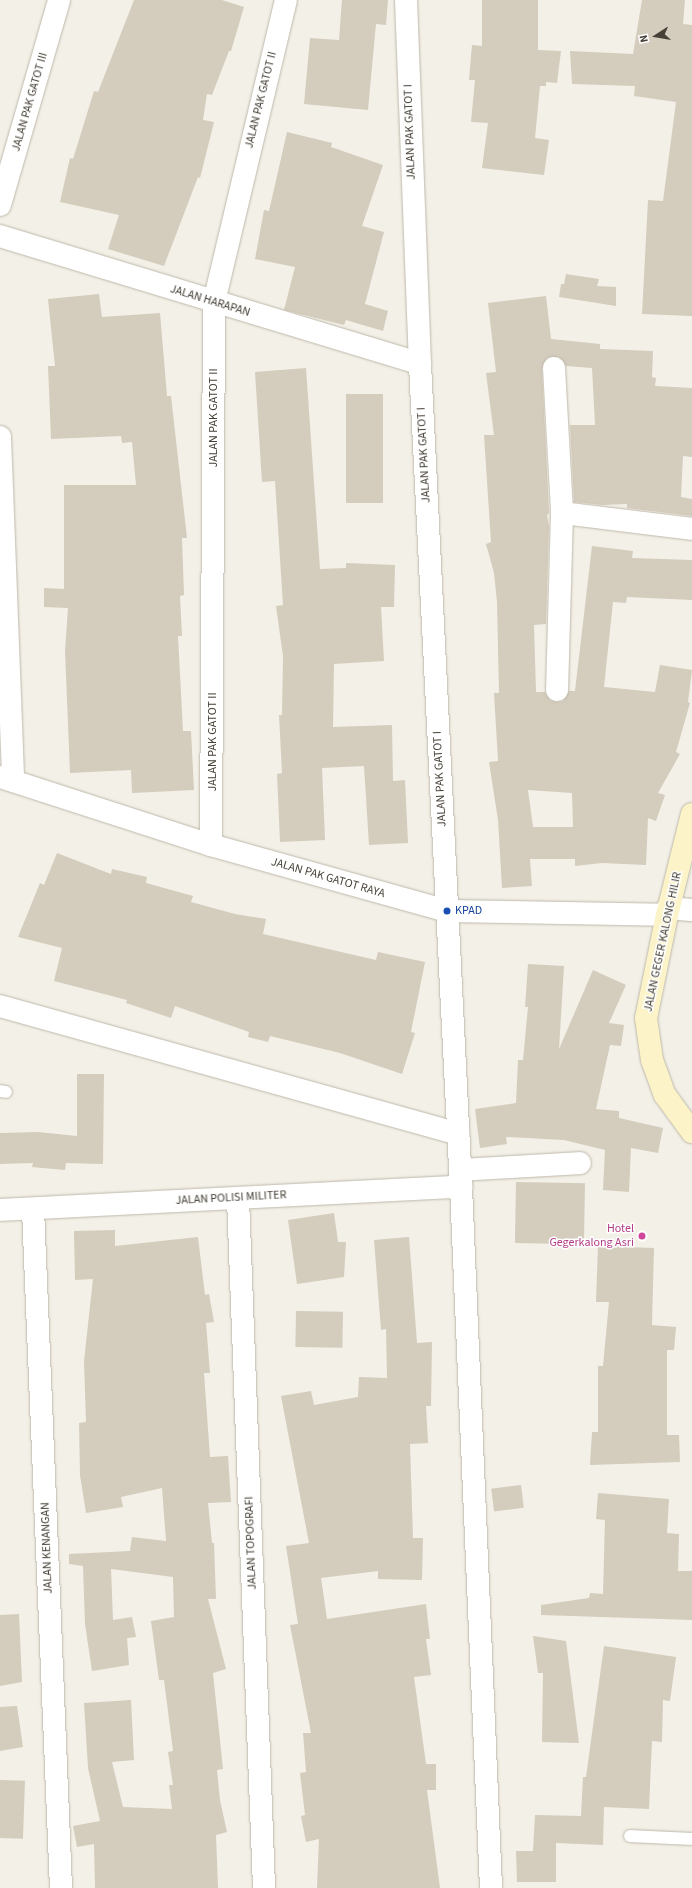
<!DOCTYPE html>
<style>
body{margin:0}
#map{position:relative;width:692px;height:1888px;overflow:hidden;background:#f3f0e7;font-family:"Source Sans 3",sans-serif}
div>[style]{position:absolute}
.building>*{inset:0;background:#d4ccbd;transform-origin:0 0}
.roads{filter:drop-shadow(0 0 1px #beb8aa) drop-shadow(0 0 1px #beb8aa)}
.service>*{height:12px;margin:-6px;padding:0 6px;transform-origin:6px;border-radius:6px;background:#fff}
.minor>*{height:22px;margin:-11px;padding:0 11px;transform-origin:11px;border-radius:11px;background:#fff}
.tertiary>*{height:22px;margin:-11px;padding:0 11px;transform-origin:11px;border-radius:11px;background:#fff}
.secondary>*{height:22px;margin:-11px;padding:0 11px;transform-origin:11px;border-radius:11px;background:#fcf3c8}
.dots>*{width:11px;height:11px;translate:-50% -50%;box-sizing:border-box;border:2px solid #fff;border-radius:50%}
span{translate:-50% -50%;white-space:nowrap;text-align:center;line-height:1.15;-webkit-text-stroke:3px #fff;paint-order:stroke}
.street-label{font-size:12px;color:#464137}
.transit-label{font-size:12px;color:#164399}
.left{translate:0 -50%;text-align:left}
.hotel-label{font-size:12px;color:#b23c85}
.right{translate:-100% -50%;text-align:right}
.north{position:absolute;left:636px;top:16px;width:40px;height:40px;-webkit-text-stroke:3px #fff;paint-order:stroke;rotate:258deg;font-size:11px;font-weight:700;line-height:16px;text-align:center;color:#464137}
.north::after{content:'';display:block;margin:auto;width:14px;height:18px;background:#464137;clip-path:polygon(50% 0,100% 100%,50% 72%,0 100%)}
</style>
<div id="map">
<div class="building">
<div style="clip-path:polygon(134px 0,222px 0,244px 7px,231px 51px,229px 51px,212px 95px,207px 94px,203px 120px,214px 122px,200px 178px,198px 177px,164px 266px,108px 249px,119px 215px,60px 202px,70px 158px,73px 159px,94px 91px,98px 92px)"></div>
<div style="clip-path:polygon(342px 0,388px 0,386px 25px,376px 24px,368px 110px,304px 104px,310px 38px,339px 40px)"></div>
<div style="clip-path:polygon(482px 0,538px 0,538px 50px,561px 51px,557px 83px,546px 82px,546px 86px,540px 86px,535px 138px,549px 140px,544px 175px,482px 168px,488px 123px,471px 122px,475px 80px,469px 80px,472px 45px,482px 46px)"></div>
<div style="clip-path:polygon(642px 0,685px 0,683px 24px,692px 25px,692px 316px,642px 314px,648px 200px,663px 201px,676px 102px,634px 96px,635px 86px,572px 84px,570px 51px,633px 54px)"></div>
<div style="clip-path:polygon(287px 132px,332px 143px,331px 147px,383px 165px,362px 226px,384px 232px,365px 304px,388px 311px,383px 331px,346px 320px,344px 325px,284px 310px,295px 267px,255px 259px,264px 210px,269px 211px)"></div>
<div style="clip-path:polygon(566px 274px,599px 279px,597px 286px,616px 287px,616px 306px,559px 297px,561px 284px,564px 284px)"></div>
<div style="clip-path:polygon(99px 294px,102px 317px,160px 313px,167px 396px,171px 396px,187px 538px,182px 538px,184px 595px,180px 596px,182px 636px,178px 636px,183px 731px,191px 731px,194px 790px,132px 793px,131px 770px,70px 773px,65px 651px,68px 608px,44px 607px,44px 588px,64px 589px,64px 485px,136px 485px,132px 442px,122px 443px,121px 436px,51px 439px,48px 366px,55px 366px,48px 299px)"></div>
<div style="clip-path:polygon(evenodd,546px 296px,551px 339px,600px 344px,600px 349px,653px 351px,652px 377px,656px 378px,655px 386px,692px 388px,692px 457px,683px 456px,681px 497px,692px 499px,692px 516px,627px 508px,627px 504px,602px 505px,574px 502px,570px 425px,595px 425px,592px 368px,566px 366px,559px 357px,547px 358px,542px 369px,549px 513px,547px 515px,549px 526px,546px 624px,534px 625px,536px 692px,545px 692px,550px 700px,557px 702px,563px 701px,569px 691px,575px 691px,592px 546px,633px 551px,632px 558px,692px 560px,692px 600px,627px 597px,626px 603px,613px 602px,604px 687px,655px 692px,660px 665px,692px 670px,688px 702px,690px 703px,676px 752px,680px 754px,658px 793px,665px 795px,656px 821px,648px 818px,646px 865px,602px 863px,575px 866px,575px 859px,530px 859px,532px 886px,502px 888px,498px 820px,489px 762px,498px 761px,494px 693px,499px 693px,497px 602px,494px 573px,486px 544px,491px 542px,484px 435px,494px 435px,486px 373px,496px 372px,488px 303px,546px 296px,528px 790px,572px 793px,573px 827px,533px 827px,528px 790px)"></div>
<div style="clip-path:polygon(306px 368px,320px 569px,346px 568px,346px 563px,395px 565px,394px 607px,381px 607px,384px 661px,334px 664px,333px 727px,392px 725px,393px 781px,405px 780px,408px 843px,369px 845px,364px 766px,322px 768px,325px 840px,280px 842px,277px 774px,282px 773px,279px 715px,282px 715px,283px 656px,276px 606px,283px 605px,275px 481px,262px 482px,255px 372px)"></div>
<div style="left:346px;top:394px;width:37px;height:109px"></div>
<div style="clip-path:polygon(57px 853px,111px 874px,112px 869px,147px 877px,146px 883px,193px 896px,191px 902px,235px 914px,266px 919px,263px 934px,376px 960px,378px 952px,425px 962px,411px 1032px,415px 1033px,402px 1074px,340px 1053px,270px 1036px,268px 1042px,248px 1037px,249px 1032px,175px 1006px,171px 1018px,126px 1003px,127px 1000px,54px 981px,62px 948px,18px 937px,40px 883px,44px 885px)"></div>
<div style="clip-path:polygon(528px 964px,564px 966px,559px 1049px,593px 970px,626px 985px,609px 1023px,624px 1025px,621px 1046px,610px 1045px,596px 1109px,619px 1111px,619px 1118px,663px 1128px,658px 1153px,631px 1148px,629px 1192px,603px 1190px,605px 1150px,564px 1140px,506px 1137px,507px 1144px,480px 1148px,475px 1109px,516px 1103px,518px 1060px,523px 1060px,528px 1007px,525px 1007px)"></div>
<div style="clip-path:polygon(77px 1074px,104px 1074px,103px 1164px,66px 1163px,65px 1170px,32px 1167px,33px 1163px,0 1164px,0 1133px,38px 1132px,77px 1136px)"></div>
<div style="left:516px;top:1182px;width:69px;height:61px;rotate:1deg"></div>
<div style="clip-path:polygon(334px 1213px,338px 1242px,346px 1242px,344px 1277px,297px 1284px,288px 1220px)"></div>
<div style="clip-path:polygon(115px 1230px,115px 1246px,198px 1237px,205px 1295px,209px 1294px,214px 1322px,206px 1323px,210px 1373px,204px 1373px,210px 1457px,228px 1456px,231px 1502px,208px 1503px,212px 1543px,214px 1543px,216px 1599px,208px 1599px,226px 1669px,213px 1673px,223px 1769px,217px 1770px,220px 1800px,227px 1832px,216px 1835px,218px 1888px,95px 1888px,94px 1844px,77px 1847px,73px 1826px,100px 1821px,88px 1768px,84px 1703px,131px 1700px,134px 1760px,112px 1762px,123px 1807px,172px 1809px,169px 1785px,173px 1785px,168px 1752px,173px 1751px,164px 1680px,159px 1680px,151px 1621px,174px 1617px,173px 1577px,111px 1569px,113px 1620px,132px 1617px,136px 1637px,127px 1638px,129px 1665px,92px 1671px,85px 1624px,83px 1566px,69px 1564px,69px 1554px,130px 1551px,132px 1537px,166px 1541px,162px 1488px,121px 1497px,123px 1507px,86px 1513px,80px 1475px,79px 1423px,86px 1422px,84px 1361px,93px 1279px,75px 1280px,74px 1231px)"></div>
<div style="clip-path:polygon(409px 1237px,417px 1343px,432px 1342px,431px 1406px,426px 1406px,428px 1443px,410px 1444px,413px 1538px,423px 1538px,422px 1580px,378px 1579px,378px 1571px,321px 1578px,327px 1619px,426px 1604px,430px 1639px,426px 1639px,431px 1675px,414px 1677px,426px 1764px,436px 1764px,436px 1790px,427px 1790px,440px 1888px,317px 1888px,319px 1839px,306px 1842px,301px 1816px,305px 1815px,300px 1773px,306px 1772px,303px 1733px,311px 1733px,290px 1625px,298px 1624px,286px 1546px,309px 1543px,281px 1396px,311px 1391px,314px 1405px,358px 1397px,359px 1377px,387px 1378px,386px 1329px,381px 1330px,374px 1240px)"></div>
<div style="clip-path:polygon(598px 1246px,654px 1248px,652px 1325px,676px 1327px,674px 1350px,667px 1350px,667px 1435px,679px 1435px,680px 1462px,590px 1465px,592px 1432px,598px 1432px,598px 1366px,603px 1366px,609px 1302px,596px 1302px)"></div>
<div style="left:296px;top:1311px;width:47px;height:36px;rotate:1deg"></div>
<div style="left:521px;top:1485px;width:23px;height:30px;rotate:83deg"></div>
<div style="clip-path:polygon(598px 1493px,669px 1499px,667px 1533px,679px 1534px,678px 1571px,692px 1571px,692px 1620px,541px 1615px,541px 1605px,589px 1598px,590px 1593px,603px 1594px,605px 1520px,596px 1519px)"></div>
<div style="clip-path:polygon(19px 1614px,22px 1682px,0 1686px,0 1615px)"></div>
<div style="clip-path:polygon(533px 1636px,566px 1641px,579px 1743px,542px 1742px,543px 1673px,538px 1673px)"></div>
<div style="clip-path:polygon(604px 1646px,676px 1657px,670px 1701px,663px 1700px,662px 1742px,652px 1741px,649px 1809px,604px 1807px,603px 1845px,556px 1843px,556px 1882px,517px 1882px,516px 1851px,533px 1851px,535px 1815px,581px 1816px,583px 1777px,586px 1777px)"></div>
<div style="clip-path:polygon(17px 1706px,23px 1747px,0 1751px,0 1707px)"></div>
<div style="left:0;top:1780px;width:25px;height:58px;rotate:2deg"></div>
</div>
<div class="roads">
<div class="service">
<div style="left:0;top:1091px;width:6px;rotate:9deg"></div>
<div style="left:630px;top:1836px;width:62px;rotate:2.8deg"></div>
</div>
<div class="minor">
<div style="left:406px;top:0;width:364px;rotate:87.8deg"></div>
<div style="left:420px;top:364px;width:824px;rotate:87.15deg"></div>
<div style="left:461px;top:1187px;width:702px;rotate:87.55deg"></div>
<div style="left:0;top:205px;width:213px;rotate:-73.9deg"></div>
<div style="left:0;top:236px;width:439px;rotate:16.9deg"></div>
<div style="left:554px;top:368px;width:145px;rotate:86.8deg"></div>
<div style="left:562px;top:513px;width:177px;rotate:91.6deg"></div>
<div style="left:0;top:437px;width:344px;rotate:87.8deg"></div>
<div style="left:562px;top:513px;width:131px;rotate:7deg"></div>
<div style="left:211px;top:845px;width:543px;rotate:-89.68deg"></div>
<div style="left:214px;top:302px;width:310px;rotate:-76.6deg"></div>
<div style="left:668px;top:908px;width:24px;rotate:5deg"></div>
<div style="left:0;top:1006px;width:476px;rotate:15.6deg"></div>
<div style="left:460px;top:1170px;width:120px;rotate:-3.3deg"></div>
<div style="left:238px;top:1198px;width:690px;rotate:87.84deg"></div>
<div style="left:33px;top:1209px;width:680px;rotate:87.64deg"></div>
<div style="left:0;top:1210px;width:462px;rotate:-2.9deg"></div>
</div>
<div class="tertiary">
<div style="left:0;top:777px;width:222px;rotate:17.9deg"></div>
<div style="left:211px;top:845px;width:245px;rotate:15.6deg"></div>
<div style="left:447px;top:911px;width:220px;rotate:1deg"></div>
</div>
<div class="secondary">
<div style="left:692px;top:814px;width:104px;rotate:103.9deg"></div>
<div style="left:667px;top:915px;width:105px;rotate:101.5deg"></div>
<div style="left:646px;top:1018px;width:42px;rotate:81.9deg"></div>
<div style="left:652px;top:1060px;width:37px;rotate:70deg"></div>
<div style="left:665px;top:1095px;width:46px;rotate:53.9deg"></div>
</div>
</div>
<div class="dots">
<div style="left:447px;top:911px;background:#1a4fb4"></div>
<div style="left:642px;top:1236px;background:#d1479c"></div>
</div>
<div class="street-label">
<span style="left:261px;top:100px;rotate:-76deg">JALAN PAK GATOT II</span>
<span style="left:30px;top:102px;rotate:-74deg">JALAN PAK GATOT III</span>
<span style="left:410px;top:132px;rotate:-92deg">JALAN PAK GATOT I</span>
<span style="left:210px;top:301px;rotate:17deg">JALAN HARAPAN</span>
<span style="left:214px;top:418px;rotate:-90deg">JALAN PAK GATOT II</span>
<span style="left:424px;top:455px;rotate:-93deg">JALAN PAK GATOT I</span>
<span style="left:213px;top:742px;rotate:-90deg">JALAN PAK GATOT II</span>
<span style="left:440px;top:779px;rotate:-93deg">JALAN PAK GATOT I</span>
<span style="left:328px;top:878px;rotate:16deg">JALAN PAK GATOT RAYA</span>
<span style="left:663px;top:942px;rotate:-78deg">JALAN GEGER KALONG HILIR</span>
<span style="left:231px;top:1198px;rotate:-3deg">JALAN POLISI MILITER</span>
<span style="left:251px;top:1543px;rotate:-92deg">JALAN TOPOGRAFI</span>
<span style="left:47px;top:1548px;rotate:-92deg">JALAN KENANGAN</span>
</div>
<div class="transit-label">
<span class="left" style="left:455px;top:911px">KPAD</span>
</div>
<div class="hotel-label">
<span class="right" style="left:634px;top:1236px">Hotel<br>Gegerkalong Asri</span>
</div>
<div class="north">N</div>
</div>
